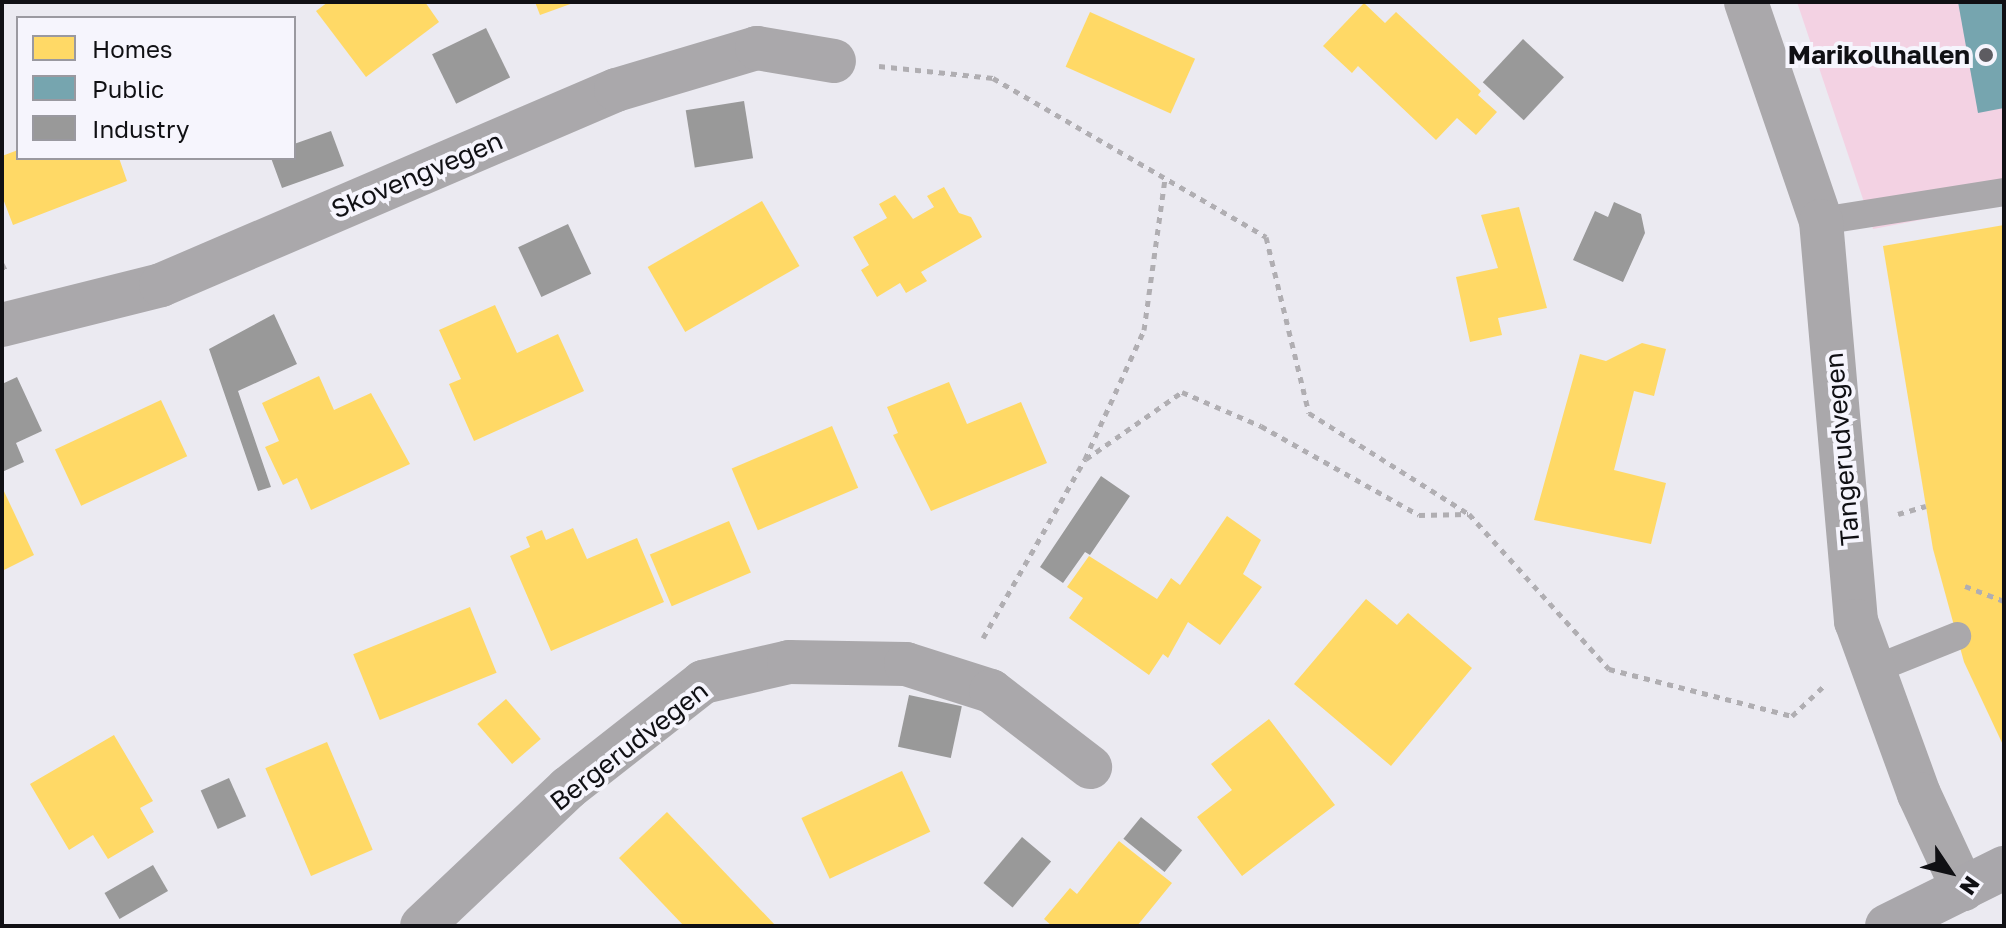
<!DOCTYPE html>
<style>
body{margin:0}
#map{position:relative;width:2006px;height:928px;overflow:hidden;background:#ebeaf1;font-family:"Golos Text",sans-serif}
div>[style]{position:absolute}
.green>*{inset:0;background:#f3d2e3}
.homes>*{inset:0;background:#ffd966;transform-origin:0 0}
.public>*{inset:0;background:#76a5af}
.industry>*{inset:0;background:#999;transform-origin:0 0}
.path>*{height:5px;margin-top:-2.5px;transform-origin:0;background:repeating-linear-gradient(90deg,#b0aeb2 0 6px,transparent 0 12px)}
.service>*{height:28px;margin:-14px;padding:0 14px;transform-origin:14px;border-radius:14px;background:#aaa8ab}
.minor>*{height:44px;margin:-22px;padding:0 22px;transform-origin:22px;border-radius:22px;background:#aaa8ab}
.secondary>*{height:44px;margin:-22px;padding:0 22px;transform-origin:22px;border-radius:22px;background:#a9a7ab}
.dots>*{width:22px;height:22px;translate:-50% -50%;box-sizing:border-box;border:4px solid #f6f5fd;border-radius:50%}
span{translate:-50% -50%;white-space:nowrap;text-align:center;line-height:1.15;-webkit-text-stroke:8px #f6f5fd;paint-order:stroke}
.poi-label{font-size:26px;color:#101014;font-weight:700}
.right{translate:-100% -50%;text-align:right}
.street-label{font-size:26px;color:#101014}
.frame{position:absolute;inset:0;border:4px solid #101014;pointer-events:none}
.legend{position:absolute;left:16px;top:16px;width:280px;height:144px;box-sizing:border-box;background:#f6f5fd;border:2px solid #9a99a0;margin:0;padding:10px 14px;list-style:none;font-size:24px;color:#101014}
.legend li{display:flex;align-items:center;gap:16px;height:40px}
.legend b{width:40px;border:2px solid #9a99a0}
.north{position:absolute;left:1910px;top:832px;width:80px;height:80px;-webkit-text-stroke:6px #f6f5fd;paint-order:stroke;rotate:125deg;font-size:22px;font-weight:700;line-height:32px;text-align:center;color:#101014}
.north::after{content:'';display:block;margin:auto;width:28px;height:36px;background:#101014;clip-path:polygon(50% 0,100% 100%,50% 72%,0 100%)}
</style>
<div id="map">
<div class="green">
<div style="clip-path:polygon(1797px 2px,2004px 2px,2004px 204px,1873px 229px)"></div>
</div>
<div class="homes">
<div style="clip-path:polygon(328px 2px,425px 2px,439px 22px,366px 77px,316px 11px)"></div>
<div style="clip-path:polygon(535px 2px,576px 2px,540px 15px)"></div>
<div style="clip-path:polygon(1364px 3px,1385px 23px,1396px 12px,1481px 91px,1478px 95px,1497px 112px,1476px 135px,1457px 118px,1436px 140px,1358px 66px,1352px 73px,1323px 46px)"></div>
<div style="left:1090px;top:12px;width:115px;height:60px;rotate:24deg"></div>
<div style="clip-path:polygon(18px 150px,18px 158px,119px 158px,127px 181px,13px 225px,2px 196px,2px 156px)"></div>
<div style="clip-path:polygon(944px 187px,959px 213px,971px 217px,982px 237px,921px 272px,927px 281px,906px 293px,900px 283px,877px 297px,861px 270px,869px 265px,853px 237px,887px 218px,879px 204px,895px 195px,913px 219px,934px 207px,927px 196px)"></div>
<div style="left:762px;top:201px;width:75px;height:132px;rotate:60deg"></div>
<div style="clip-path:polygon(1519px 207px,1547px 308px,1498px 318px,1502px 335px,1470px 342px,1456px 277px,1498px 268px,1481px 215px)"></div>
<div style="clip-path:polygon(2004px 225px,2004px 747px,1964px 662px,1933px 549px,1883px 246px)"></div>
<div style="clip-path:polygon(495px 305px,517px 353px,558px 334px,584px 391px,474px 441px,449px 384px,461px 379px,439px 330px)"></div>
<div style="clip-path:polygon(1642px 343px,1666px 349px,1654px 396px,1634px 391px,1614px 470px,1666px 483px,1651px 544px,1534px 520px,1580px 354px,1606px 361px)"></div>
<div style="clip-path:polygon(319px 376px,334px 410px,371px 393px,410px 464px,311px 510px,297px 478px,283px 485px,265px 447px,279px 441px,262px 403px)"></div>
<div style="clip-path:polygon(949px 382px,967px 424px,1021px 402px,1047px 463px,931px 511px,893px 435px,898px 433px,887px 407px)"></div>
<div style="left:161px;top:400px;width:62px;height:117px;rotate:65deg"></div>
<div style="left:832px;top:426px;width:67px;height:109px;rotate:67deg"></div>
<div style="clip-path:polygon(2px 487px,34px 555px,2px 571px)"></div>
<div style="clip-path:polygon(1227px 516px,1261px 540px,1243px 574px,1262px 587px,1220px 645px,1188px 622px,1168px 658px,1163px 654px,1149px 675px,1069px 618px,1083px 598px,1067px 587px,1089px 556px,1157px 599px,1171px 578px,1180px 585px)"></div>
<div style="left:729px;top:521px;width:56px;height:86px;rotate:67deg"></div>
<div style="clip-path:polygon(573px 528px,587px 559px,637px 538px,664px 602px,551px 651px,510px 556px,530px 547px,526px 537px,542px 530px,546px 540px)"></div>
<div style="clip-path:polygon(1366px 599px,1397px 625px,1408px 613px,1472px 668px,1391px 766px,1294px 684px)"></div>
<div style="left:470px;top:607px;width:71px;height:126px;rotate:68deg"></div>
<div style="left:506px;top:699px;width:53px;height:38px;rotate:49deg"></div>
<div style="clip-path:polygon(1269px 719px,1335px 805px,1242px 876px,1197px 817px,1232px 790px,1211px 764px)"></div>
<div style="clip-path:polygon(114px 735px,153px 801px,140px 808px,154px 832px,108px 859px,93px 835px,69px 850px,30px 784px)"></div>
<div style="left:327px;top:742px;width:117px;height:67px;rotate:67deg"></div>
<div style="left:902px;top:771px;width:67px;height:111px;rotate:65deg"></div>
<div style="clip-path:polygon(667px 812px,776px 926px,684px 926px,619px 858px)"></div>
<div style="clip-path:polygon(1119px 841px,1172px 883px,1137px 926px,1052px 926px,1044px 919px,1070px 888px,1077px 894px)"></div>
</div>
<div class="public">
<div style="clip-path:polygon(1958px 2px,2004px 2px,2004px 108px,1978px 113px)"></div>
</div>
<div class="industry">
<div style="left:486px;top:28px;width:55px;height:60px;rotate:64deg"></div>
<div style="left:1523px;top:39px;width:56px;height:59px;rotate:43deg"></div>
<div style="left:744px;top:101px;width:58px;height:59px;rotate:81deg"></div>
<div style="clip-path:polygon(331px 131px,344px 166px,282px 188px,271px 158px,294px 158px,294px 144px)"></div>
<div style="clip-path:polygon(1614px 202px,1641px 214px,1645px 233px,1623px 282px,1573px 260px,1595px 211px,1608px 217px)"></div>
<div style="left:568px;top:224px;width:55px;height:55px;rotate:65deg"></div>
<div style="clip-path:polygon(274px 314px,297px 364px,238px 391px,271px 487px,258px 491px,209px 349px)"></div>
<div style="clip-path:polygon(17px 377px,42px 431px,16px 443px,24px 462px,2px 472px,2px 384px)"></div>
<div style="clip-path:polygon(1101px 476px,1130px 496px,1090px 555px,1085px 552px,1063px 583px,1040px 567px)"></div>
<div style="left:909px;top:695px;width:54px;height:53px;rotate:12deg"></div>
<div style="left:229px;top:778px;width:42px;height:31px;rotate:66deg"></div>
<div style="left:1141px;top:817px;width:53px;height:28px;rotate:39deg"></div>
<div style="left:1022px;top:837px;width:38px;height:60px;rotate:40deg"></div>
<div style="left:153px;top:865px;width:30px;height:56px;rotate:60deg"></div>
</div>
<div class="path">
<div style="left:879px;top:66px;width:115px;rotate:6deg"></div>
<div style="left:993px;top:78px;width:316px;rotate:30.2deg"></div>
<div style="left:1266px;top:237px;width:181px;rotate:76.3deg"></div>
<div style="left:1309px;top:413px;width:189px;rotate:32.3deg"></div>
<div style="left:1469px;top:514px;width:209px;rotate:47.9deg"></div>
<div style="left:1609px;top:669px;width:189px;rotate:14.4deg"></div>
<div style="left:1792px;top:716px;width:47px;rotate:-43.3deg"></div>
<div style="left:2px;top:264px;width:11px;rotate:63deg"></div>
<div style="left:1086px;top:459px;width:117px;rotate:-34.9deg"></div>
<div style="left:1182px;top:392px;width:86px;rotate:23.3deg"></div>
<div style="left:1261px;top:426px;width:181px;rotate:29.4deg"></div>
<div style="left:1419px;top:515px;width:49px;rotate:-1.2deg"></div>
<div style="left:1898px;top:514px;width:29px;rotate:-16deg"></div>
<div style="left:1965px;top:586px;width:42px;rotate:21deg"></div>
<div style="left:983px;top:638px;width:206px;rotate:-60.3deg"></div>
<div style="left:1085px;top:459px;width:142px;rotate:-65.4deg"></div>
<div style="left:1144px;top:330px;width:152px;rotate:-82.1deg"></div>
<div style="left:2002px;top:791px;width:2px"></div>
</div>
<div class="service">
<div style="left:1821px;top:221px;width:185px;rotate:-9deg"></div>
<div style="left:1870px;top:671px;width:94px;rotate:-21.9deg"></div>
</div>
<div class="minor">
<div style="left:1746px;top:2px;width:231px;rotate:71.1deg"></div>
<div style="left:1821px;top:221px;width:402px;rotate:85deg"></div>
<div style="left:1856px;top:621px;width:184px;rotate:70deg"></div>
<div style="left:1919px;top:794px;width:105px;rotate:65.1deg"></div>
<div style="left:2px;top:325px;width:164px;rotate:-14.1deg"></div>
<div style="left:161px;top:285px;width:495px;rotate:-23.2deg"></div>
<div style="left:616px;top:90px;width:147px;rotate:-16.6deg"></div>
<div style="left:757px;top:48px;width:78px;rotate:9.6deg"></div>
<div style="left:422px;top:926px;width:201px;rotate:-43.4deg"></div>
<div style="left:568px;top:788px;width:172px;rotate:-38.1deg"></div>
<div style="left:703px;top:682px;width:88px;rotate:-13.1deg"></div>
<div style="left:789px;top:662px;width:117px;rotate:1deg"></div>
<div style="left:906px;top:664px;width:89px;rotate:17.6deg"></div>
<div style="left:991px;top:691px;width:125px;rotate:37.5deg"></div>
</div>
<div class="secondary">
<div style="left:1887px;top:926px;width:131px;rotate:-26.4deg"></div>
</div>
<div class="dots">
<div style="left:1986px;top:55px;background:#5d5c61"></div>
</div>
<div class="poi-label">
<span class="right" style="left:1970px;top:55px">Marikollhallen</span>
</div>
<div class="street-label">
<span style="left:417px;top:175px;rotate:-23deg">Skovengvegen</span>
<span style="left:1842px;top:449px;rotate:-95deg">Tangerudvegen</span>
<span style="left:629px;top:746px;rotate:-38deg">Bergerudvegen</span>
</div>
<div class="frame"></div>
<ul class="legend">
<li><b style="height:22px;background:#ffd966"></b>Homes</li>
<li><b style="height:22px;background:#76a5af"></b>Public</li>
<li><b style="height:22px;background:#999"></b>Industry</li>
</ul>
<div class="north">N</div>
</div>
